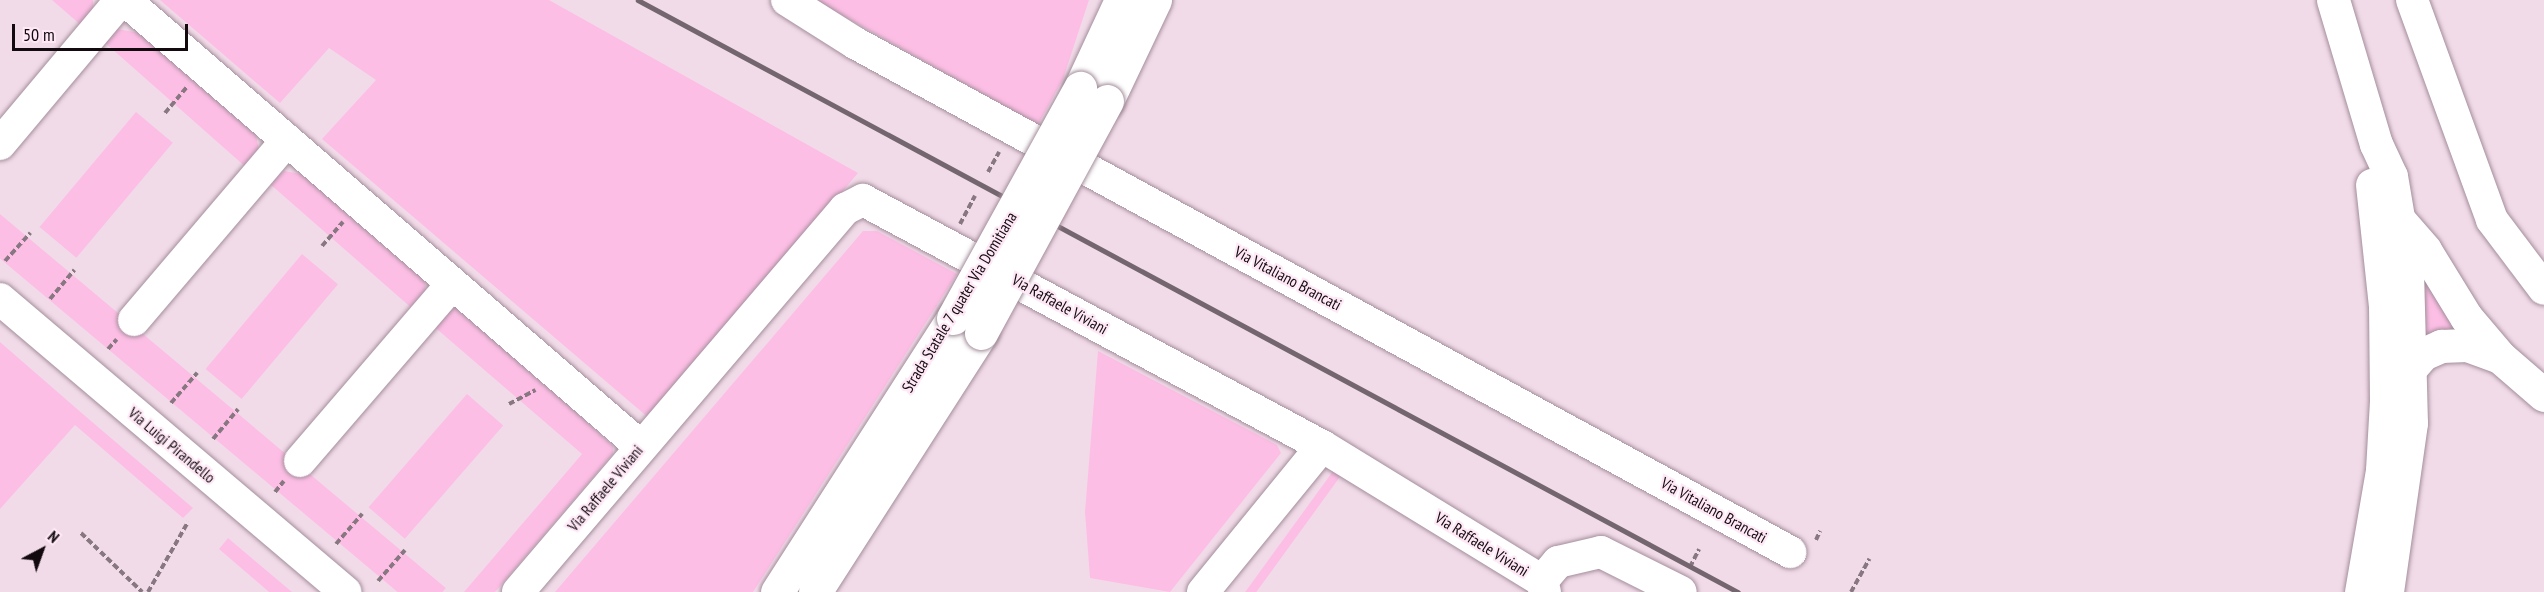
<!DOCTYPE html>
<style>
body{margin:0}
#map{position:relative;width:2544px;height:592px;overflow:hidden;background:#f2dbe8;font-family:"PT Sans Narrow",sans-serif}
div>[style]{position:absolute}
.green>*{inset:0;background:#fdbee5;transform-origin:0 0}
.path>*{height:4px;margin-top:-2px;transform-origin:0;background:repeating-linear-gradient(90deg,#877780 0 6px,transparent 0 9px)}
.roads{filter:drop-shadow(0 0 2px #a38e9b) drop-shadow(0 0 2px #a38e9b)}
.minor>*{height:32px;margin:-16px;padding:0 16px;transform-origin:16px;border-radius:16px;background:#fff}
.highway>*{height:33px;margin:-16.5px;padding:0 16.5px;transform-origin:16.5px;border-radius:16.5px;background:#fff}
.rail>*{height:4.5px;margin:-2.25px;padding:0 2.25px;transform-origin:2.25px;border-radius:2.25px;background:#74666e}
.bridges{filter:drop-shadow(0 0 2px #a38e9b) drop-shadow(0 0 2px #a38e9b)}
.highway-bridge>*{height:33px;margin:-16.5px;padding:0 16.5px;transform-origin:16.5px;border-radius:16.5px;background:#fff}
span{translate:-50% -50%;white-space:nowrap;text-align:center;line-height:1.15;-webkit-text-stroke:4.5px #ffe8f6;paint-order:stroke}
.street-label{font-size:16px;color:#120a0f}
.north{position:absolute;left:12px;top:520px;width:60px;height:60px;-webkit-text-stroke:4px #ffe8f6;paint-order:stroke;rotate:41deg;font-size:16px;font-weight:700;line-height:24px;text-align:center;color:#120a0f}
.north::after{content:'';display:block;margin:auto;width:21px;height:27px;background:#120a0f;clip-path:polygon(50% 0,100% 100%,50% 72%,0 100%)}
.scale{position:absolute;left:12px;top:24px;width:176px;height:27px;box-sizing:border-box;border:3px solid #120a0f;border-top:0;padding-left:8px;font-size:18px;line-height:21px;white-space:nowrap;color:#120a0f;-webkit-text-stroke:4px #ffe8f6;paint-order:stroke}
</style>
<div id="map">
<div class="green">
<div style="clip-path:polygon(52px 0,93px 0,93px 13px,82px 26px)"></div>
<div style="clip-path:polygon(160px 0,549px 0,858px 173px,650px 419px,322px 139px,376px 80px,329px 48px,280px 103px)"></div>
<div style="clip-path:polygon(815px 0,1089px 0,1063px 79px,1038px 125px)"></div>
<div style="clip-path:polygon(117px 29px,140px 33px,256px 135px,260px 156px,248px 169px,103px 41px)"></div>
<div style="left:136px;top:112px;width:48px;height:150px;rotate:40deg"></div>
<div style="clip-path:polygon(284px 171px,307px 175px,424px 277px,427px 298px,415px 311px,270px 184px)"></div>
<div style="left:0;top:214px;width:582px;height:34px;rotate:40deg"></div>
<div style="clip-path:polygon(863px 231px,877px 231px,957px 274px,753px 592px,555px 592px)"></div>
<div style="left:302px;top:254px;width:47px;height:150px;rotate:40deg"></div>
<div style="clip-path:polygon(2422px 274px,2458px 329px,2425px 338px)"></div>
<div style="clip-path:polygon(459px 305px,613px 446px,613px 454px,495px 592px,464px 592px,582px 454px,431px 324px)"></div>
<div style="clip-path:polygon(0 342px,84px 415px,193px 508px,183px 518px,75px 425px,0 509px)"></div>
<div style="clip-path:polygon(1098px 351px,1277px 445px,1281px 453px,1170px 592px,1090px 578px,1085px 512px)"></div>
<div style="left:467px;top:394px;width:48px;height:150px;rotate:41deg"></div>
<div style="left:1336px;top:467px;width:9px;height:165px;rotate:36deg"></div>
<div style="clip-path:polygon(228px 538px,292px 592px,269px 592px,219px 549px)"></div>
</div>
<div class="path">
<div style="left:165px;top:113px;width:34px;rotate:-50deg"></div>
<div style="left:988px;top:172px;width:23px;rotate:-61deg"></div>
<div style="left:960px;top:224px;width:32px;rotate:-62deg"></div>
<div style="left:322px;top:246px;width:32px;rotate:-49deg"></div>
<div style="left:5px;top:261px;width:38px;rotate:-48deg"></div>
<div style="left:50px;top:299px;width:38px;rotate:-50deg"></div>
<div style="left:108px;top:349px;width:13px;rotate:-48deg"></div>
<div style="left:171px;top:403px;width:40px;rotate:-49deg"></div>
<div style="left:509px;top:404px;width:30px;rotate:-28deg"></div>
<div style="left:213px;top:439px;width:39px;rotate:-50deg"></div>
<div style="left:275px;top:492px;width:14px;rotate:-51deg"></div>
<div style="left:81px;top:533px;width:85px;rotate:44deg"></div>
<div style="left:1816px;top:540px;width:10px;rotate:-66deg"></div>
<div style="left:336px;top:544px;width:40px;rotate:-49deg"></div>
<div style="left:1690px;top:567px;width:20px;rotate:-63deg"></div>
<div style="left:378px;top:581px;width:41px;rotate:-48.9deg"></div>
<div style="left:148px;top:592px;width:81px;rotate:-60.3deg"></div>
<div style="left:1851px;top:592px;width:38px;rotate:-61deg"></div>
</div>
<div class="roads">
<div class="minor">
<div style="left:125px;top:0;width:681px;rotate:40.89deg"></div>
<div style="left:787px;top:0;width:80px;rotate:32.3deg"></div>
<div style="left:855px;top:43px;width:1065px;rotate:28.56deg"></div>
<div style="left:2412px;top:0;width:234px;rotate:70deg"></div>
<div style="left:2492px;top:220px;width:86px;rotate:53deg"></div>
<div style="left:0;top:144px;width:188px;rotate:-50deg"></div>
<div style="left:0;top:299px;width:453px;rotate:40.3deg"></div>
<div style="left:134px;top:320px;width:236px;rotate:-49.6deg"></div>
<div style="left:300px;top:461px;width:233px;rotate:-49.3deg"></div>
<div style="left:1542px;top:581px;width:25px;rotate:-50deg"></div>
<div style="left:1558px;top:562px;width:44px;rotate:-13.1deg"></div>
<div style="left:1601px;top:552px;width:89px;rotate:26.6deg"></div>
<div style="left:518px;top:592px;width:504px;rotate:-49.51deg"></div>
<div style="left:845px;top:209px;width:20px;rotate:-27deg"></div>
<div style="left:863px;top:200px;width:521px;rotate:28.19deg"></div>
<div style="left:1322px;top:446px;width:258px;rotate:31.5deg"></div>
<div style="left:1542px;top:581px;width:11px;rotate:75deg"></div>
<div style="left:1203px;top:592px;width:188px;rotate:-50.8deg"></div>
</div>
<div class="highway">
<div style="left:2333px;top:0;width:150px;rotate:73.4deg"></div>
<div style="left:2376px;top:144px;width:35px;rotate:65deg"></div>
<div style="left:2391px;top:176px;width:96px;rotate:80.4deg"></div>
<div style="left:2407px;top:271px;width:152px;rotate:88.5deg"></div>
<div style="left:2411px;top:423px;width:171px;rotate:98.1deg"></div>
<div style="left:1080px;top:88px;width:97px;rotate:-65deg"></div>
<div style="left:1107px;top:101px;width:112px;rotate:-64.6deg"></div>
<div style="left:2400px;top:221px;width:38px;rotate:49deg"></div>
<div style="left:2425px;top:250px;width:79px;rotate:58.5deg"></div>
<div style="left:2466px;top:317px;width:52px;rotate:49.6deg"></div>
<div style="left:2500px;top:357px;width:58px;rotate:40.8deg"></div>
<div style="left:2402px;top:378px;width:32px;rotate:-49deg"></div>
<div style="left:2423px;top:354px;width:20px;rotate:-24deg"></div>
<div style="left:2441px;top:346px;width:26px;rotate:-2deg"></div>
<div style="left:2467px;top:345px;width:35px;rotate:20deg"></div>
<div style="left:777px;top:592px;width:326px;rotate:-57.3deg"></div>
<div style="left:815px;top:592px;width:308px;rotate:-57.3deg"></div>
<div style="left:2361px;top:592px;width:124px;rotate:-80.2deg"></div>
<div style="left:2382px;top:470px;width:70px;rotate:-86.7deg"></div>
<div style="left:2386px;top:400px;width:94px;rotate:-90.6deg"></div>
<div style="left:2385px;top:306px;width:122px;rotate:-96.1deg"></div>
</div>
</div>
<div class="rail">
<div style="left:638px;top:0;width:1249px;rotate:28.29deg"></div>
</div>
<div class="bridges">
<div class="highway-bridge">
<div style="left:953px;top:318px;width:263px;rotate:-61.1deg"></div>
<div style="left:981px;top:333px;width:264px;rotate:-61.5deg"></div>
</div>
</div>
<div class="street-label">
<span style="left:1288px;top:278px;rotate:28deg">Via Vitaliano Brancati</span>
<span style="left:959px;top:302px;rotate:-59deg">Strada Statale 7 quater Via Domitiana</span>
<span style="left:1060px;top:304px;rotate:29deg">Via Raffaele Viviani</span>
<span style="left:172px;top:445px;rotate:40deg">Via Luigi Pirandello</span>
<span style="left:605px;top:488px;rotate:-50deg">Via Raffaele Viviani</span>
<span style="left:1714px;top:510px;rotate:29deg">Via Vitaliano Brancati</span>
<span style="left:1482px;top:544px;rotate:32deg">Via Raffaele Viviani</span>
</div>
<div class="north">N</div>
<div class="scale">50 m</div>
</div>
